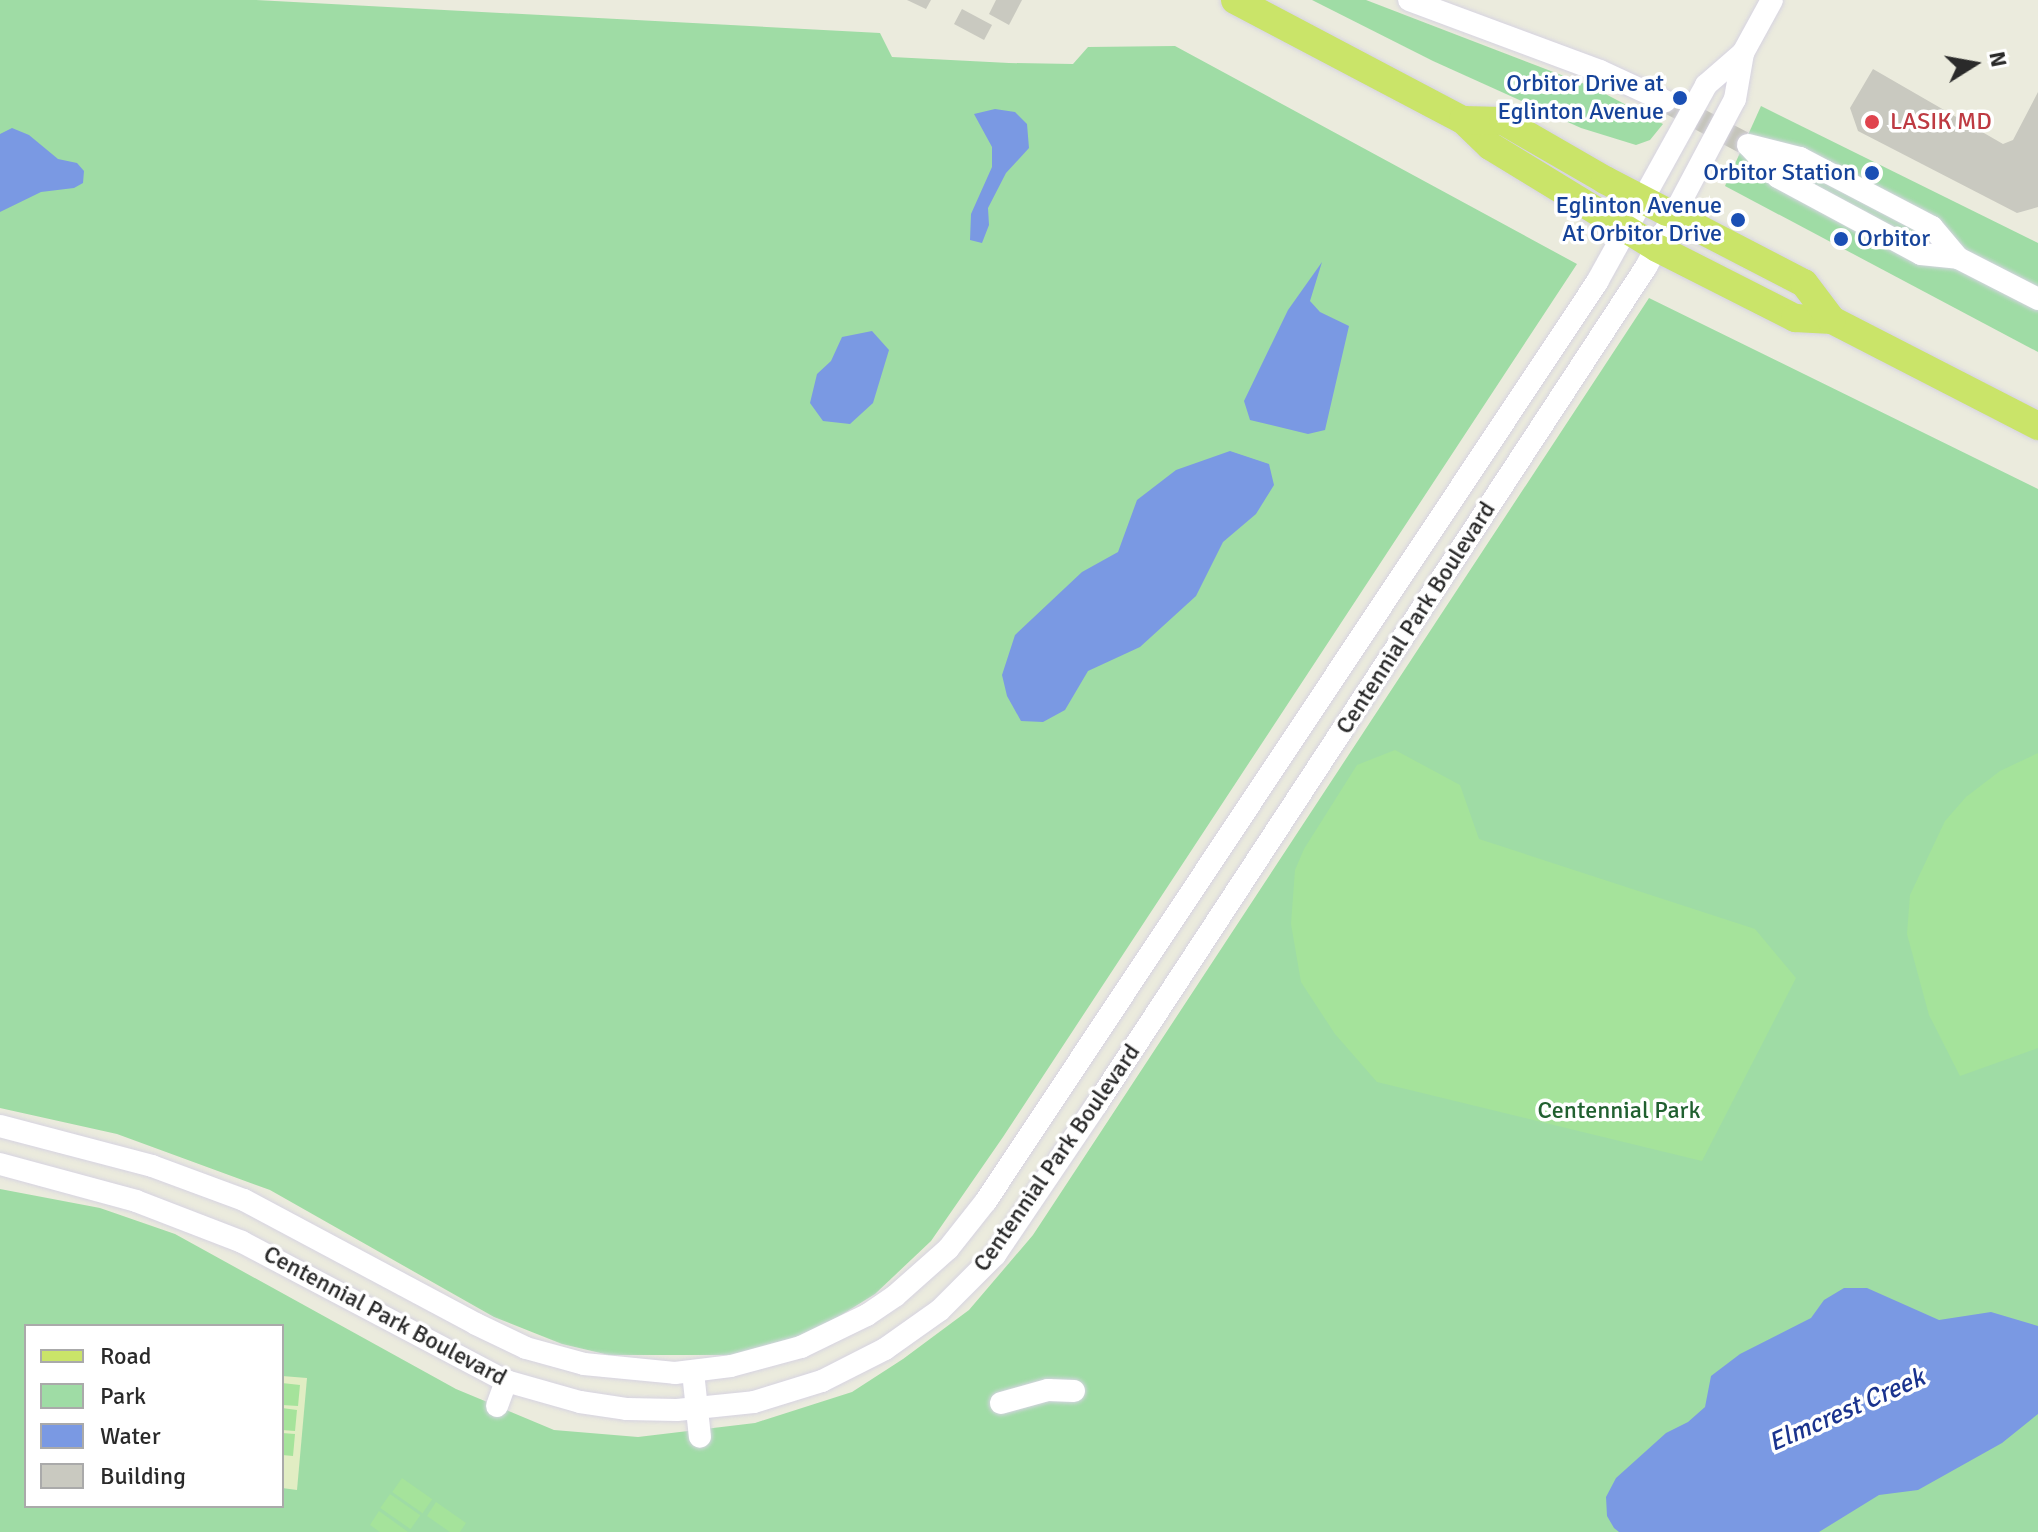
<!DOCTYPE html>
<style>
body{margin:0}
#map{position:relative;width:2038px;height:1532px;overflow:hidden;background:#ebebdd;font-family:Signika,sans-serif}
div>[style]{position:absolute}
.green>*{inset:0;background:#9fdca5}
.sand>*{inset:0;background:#e1edc3}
.pitch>*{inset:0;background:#a5e39b;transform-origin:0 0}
.water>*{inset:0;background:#7a99e3}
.building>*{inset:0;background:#c9c9c0;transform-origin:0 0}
.minor-tunnel>*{height:22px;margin-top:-11px;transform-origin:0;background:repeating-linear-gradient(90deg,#c4c4b9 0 22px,transparent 0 33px)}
.roads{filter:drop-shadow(0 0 2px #d6d3e1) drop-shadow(0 0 2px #d6d3e1)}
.minor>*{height:22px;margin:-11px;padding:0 11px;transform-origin:11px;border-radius:11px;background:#fff}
.major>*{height:28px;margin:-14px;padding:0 14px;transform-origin:14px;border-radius:14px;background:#cae469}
.dots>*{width:22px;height:22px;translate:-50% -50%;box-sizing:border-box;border:4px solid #fff;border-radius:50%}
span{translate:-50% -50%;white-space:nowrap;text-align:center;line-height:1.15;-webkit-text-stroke:7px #fff;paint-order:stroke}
.transit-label{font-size:24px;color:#164399}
.right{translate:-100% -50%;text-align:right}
.left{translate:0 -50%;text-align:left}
.health-label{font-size:24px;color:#be3a42}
.street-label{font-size:24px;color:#2a2a2a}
.park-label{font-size:24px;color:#216030}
.water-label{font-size:26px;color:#1a338e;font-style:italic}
.legend{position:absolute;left:24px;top:1324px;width:260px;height:184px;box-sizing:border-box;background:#fff;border:2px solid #aaa;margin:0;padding:10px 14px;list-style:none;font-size:24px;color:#2a2a2a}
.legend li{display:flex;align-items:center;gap:16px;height:40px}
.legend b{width:40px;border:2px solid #aaa}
.north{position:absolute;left:1934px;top:24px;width:80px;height:80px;-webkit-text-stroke:6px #fff;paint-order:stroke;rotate:79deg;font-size:22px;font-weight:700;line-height:32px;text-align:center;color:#2a2a2a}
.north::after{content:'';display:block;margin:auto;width:28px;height:36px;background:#2a2a2a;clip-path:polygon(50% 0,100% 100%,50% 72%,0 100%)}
</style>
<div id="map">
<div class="green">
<div style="clip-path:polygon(0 0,256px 0,880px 33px,892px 57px,1009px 63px,1073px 64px,1088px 47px,1175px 46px,1577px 264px,1003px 1137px,931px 1241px,875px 1294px,822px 1327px,749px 1355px,609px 1355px,562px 1344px,494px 1317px,270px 1190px,117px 1134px,0 1108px)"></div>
<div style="clip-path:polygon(1312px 0,1366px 0,1590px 86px,1663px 124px,1650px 140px,1636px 145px,1581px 128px,1433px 61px)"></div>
<div style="clip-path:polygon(1761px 106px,2038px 243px,2038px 352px,1725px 186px)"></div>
<div style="clip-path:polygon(evenodd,1649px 298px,2038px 489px,2038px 1532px,0 1532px,0 1189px,100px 1208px,175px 1234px,456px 1389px,554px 1430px,638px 1437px,755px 1423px,852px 1392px,903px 1359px,969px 1310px,1033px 1235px,1649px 298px,26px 1326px,282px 1326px,282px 1506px,26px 1506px,26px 1326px)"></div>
</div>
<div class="sand">
<div style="clip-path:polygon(282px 1376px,307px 1378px,297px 1490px,282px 1488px)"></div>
</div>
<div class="pitch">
<div style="clip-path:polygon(1395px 750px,1460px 785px,1479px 839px,1755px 929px,1796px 978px,1702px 1161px,1377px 1082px,1335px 1034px,1301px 982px,1291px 924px,1295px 870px,1304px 849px,1357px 765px)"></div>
<div style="clip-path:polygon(2038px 753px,2038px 1048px,1960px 1076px,1929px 1015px,1907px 934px,1910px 895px,1945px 821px,1966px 797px,2000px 771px)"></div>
<div style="clip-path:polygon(282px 1383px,300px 1385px,298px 1406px,282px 1405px)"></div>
<div style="clip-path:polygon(282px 1408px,297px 1410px,295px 1431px,282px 1430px)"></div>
<div style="clip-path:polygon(282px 1433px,295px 1434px,293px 1456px,282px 1455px)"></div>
<div style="left:402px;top:1478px;width:37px;height:17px;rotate:35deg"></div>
<div style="left:390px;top:1494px;width:37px;height:17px;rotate:35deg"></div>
<div style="clip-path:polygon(436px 1502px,466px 1523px,460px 1532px,450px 1532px,427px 1516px)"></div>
<div style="clip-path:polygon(379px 1511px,408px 1532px,380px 1532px,370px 1525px)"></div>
</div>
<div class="water">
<div style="clip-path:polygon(995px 109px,1015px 112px,1027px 124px,1029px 148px,1006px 173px,988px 208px,989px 225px,982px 243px,970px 240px,971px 214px,992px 167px,992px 147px,974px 114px)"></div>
<div style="clip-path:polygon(12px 128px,29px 135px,58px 159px,77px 163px,84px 171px,83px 183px,74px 188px,41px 192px,0 212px,0 134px)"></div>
<div style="clip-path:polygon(1322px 262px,1310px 301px,1320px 312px,1349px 326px,1325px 430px,1308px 434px,1250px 420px,1244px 401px,1288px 310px)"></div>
<div style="clip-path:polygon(872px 331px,889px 350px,873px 403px,850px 424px,823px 421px,810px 403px,817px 374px,831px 361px,842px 337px)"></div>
<div style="clip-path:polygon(1230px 451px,1269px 464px,1274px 485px,1256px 514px,1223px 542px,1196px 596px,1140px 647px,1088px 671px,1065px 710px,1043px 722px,1021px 721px,1007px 696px,1002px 675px,1015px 635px,1082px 572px,1118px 552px,1137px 500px,1176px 470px)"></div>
<div style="clip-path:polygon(1844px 1288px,1867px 1288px,1939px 1320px,1991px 1312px,2038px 1326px,2038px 1414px,2002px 1443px,1918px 1490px,1879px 1495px,1819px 1532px,1619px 1532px,1614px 1528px,1607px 1516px,1606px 1497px,1616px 1478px,1666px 1433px,1688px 1422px,1705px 1407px,1711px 1376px,1740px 1354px,1811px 1318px,1824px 1300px)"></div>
</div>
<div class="building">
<div style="clip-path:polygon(907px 0,931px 0,926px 9px)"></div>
<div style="clip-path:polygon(996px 0,1022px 0,1009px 25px,989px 14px)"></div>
<div style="left:962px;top:9px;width:34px;height:17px;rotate:28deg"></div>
<div style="clip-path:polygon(1873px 69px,2003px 144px,2013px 140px,2038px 92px,2038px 207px,2017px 213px,1858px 131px,1850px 108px)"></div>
</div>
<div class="minor-tunnel">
<div style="left:1665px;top:101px;width:94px;rotate:27.9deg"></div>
</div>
<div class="roads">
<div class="minor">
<div style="left:1409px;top:0;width:204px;rotate:20.4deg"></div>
<div style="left:1600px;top:71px;width:72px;rotate:24.8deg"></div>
<div style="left:1748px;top:145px;width:54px;rotate:14deg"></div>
<div style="left:1800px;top:158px;width:149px;rotate:27.6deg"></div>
<div style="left:1932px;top:227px;width:40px;rotate:50deg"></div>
<div style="left:1958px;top:258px;width:90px;rotate:27.1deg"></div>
<div style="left:1749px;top:146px;width:42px;rotate:46.9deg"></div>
<div style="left:1778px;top:177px;width:162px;rotate:28.3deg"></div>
<div style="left:1921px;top:254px;width:37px;rotate:6deg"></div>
<div style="left:0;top:1126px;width:157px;rotate:14.7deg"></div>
<div style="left:152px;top:1166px;width:98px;rotate:20.3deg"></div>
<div style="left:244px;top:1200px;width:263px;rotate:28.1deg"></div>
<div style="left:476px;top:1324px;width:55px;rotate:25.6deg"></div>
<div style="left:526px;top:1348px;width:60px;rotate:15.4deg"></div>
<div style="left:584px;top:1364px;width:91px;rotate:5.6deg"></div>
<div style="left:675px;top:1373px;width:56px;rotate:-7.1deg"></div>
<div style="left:731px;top:1366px;width:73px;rotate:-15.2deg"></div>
<div style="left:801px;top:1347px;width:73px;rotate:-25.9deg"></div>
<div style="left:867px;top:1315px;width:34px;rotate:-34deg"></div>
<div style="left:895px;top:1296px;width:71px;rotate:-41.6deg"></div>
<div style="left:948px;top:1249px;width:61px;rotate:-51.6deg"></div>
<div style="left:986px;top:1201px;width:1104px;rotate:-56.38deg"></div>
<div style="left:1597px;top:282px;width:225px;rotate:-61deg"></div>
<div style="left:1706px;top:85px;width:49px;rotate:-40.9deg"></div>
<div style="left:1743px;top:53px;width:60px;rotate:-61.3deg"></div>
<div style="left:0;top:1164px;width:141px;rotate:15.2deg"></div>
<div style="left:136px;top:1201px;width:114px;rotate:21.1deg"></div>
<div style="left:242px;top:1242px;width:298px;rotate:27.8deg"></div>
<div style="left:506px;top:1381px;width:77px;rotate:15.8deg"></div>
<div style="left:580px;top:1402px;width:48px;rotate:8.5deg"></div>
<div style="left:627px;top:1409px;width:50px;rotate:1.1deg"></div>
<div style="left:677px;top:1410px;width:77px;rotate:-5.9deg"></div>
<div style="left:754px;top:1402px;width:71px;rotate:-17.2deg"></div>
<div style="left:822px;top:1381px;width:71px;rotate:-26.9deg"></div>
<div style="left:885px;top:1349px;width:67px;rotate:-35.3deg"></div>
<div style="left:940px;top:1310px;width:78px;rotate:-45deg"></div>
<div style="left:995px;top:1255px;width:182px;rotate:-56deg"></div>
<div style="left:1097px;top:1104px;width:1001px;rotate:-56.74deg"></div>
<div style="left:1646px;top:267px;width:190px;rotate:-62.1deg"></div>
<div style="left:1735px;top:99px;width:47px;rotate:-80.1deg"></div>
<div style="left:693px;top:1372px;width:65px;rotate:83.9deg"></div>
<div style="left:1001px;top:1403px;width:49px;rotate:-15.5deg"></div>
<div style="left:1048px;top:1390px;width:26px;rotate:2deg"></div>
<div style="left:497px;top:1406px;width:27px;rotate:-70deg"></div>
</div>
<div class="major">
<div style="left:1235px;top:0;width:258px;rotate:27.8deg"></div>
<div style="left:1463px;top:120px;width:37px;rotate:44deg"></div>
<div style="left:1490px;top:146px;width:196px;rotate:31.4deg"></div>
<div style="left:1657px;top:248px;width:155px;rotate:26.9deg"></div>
<div style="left:1795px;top:318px;width:37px;rotate:3deg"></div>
<div style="left:1832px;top:320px;width:232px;rotate:27.2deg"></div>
<div style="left:1463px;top:120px;width:40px;rotate:1.4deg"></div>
<div style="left:1503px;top:121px;width:118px;rotate:30deg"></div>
<div style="left:1605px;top:180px;width:224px;rotate:27.4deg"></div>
<div style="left:1804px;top:283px;width:46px;rotate:52.9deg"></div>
</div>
</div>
<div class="dots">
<div style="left:1680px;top:98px;background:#1a4fb4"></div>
<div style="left:1872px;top:122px;background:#e0444e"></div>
<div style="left:1872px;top:173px;background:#1a4fb4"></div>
<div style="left:1738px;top:220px;background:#1a4fb4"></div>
<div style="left:1841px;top:239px;background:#1a4fb4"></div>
</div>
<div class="transit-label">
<span class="right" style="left:1664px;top:98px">Orbitor Drive at<br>Eglinton Avenue</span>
<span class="right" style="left:1856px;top:173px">Orbitor Station</span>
<span class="right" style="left:1722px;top:220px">Eglinton Avenue<br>At Orbitor Drive</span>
<span class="left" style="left:1857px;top:239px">Orbitor</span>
</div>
<div class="health-label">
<span class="left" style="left:1890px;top:122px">LASIK MD</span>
</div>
<div class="street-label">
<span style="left:1416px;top:618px;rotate:-57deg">Centennial Park Boulevard</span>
<span style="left:1057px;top:1158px;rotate:-55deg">Centennial Park Boulevard</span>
<span style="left:385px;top:1316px;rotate:28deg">Centennial Park Boulevard</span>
</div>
<div class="park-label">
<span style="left:1619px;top:1111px">Centennial Park</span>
</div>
<div class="water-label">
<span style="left:1847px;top:1411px;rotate:-24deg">Elmcrest Creek</span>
</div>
<ul class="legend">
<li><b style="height:10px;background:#cae469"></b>Road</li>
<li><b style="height:22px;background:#9fdca5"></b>Park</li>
<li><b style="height:22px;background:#7a99e3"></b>Water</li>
<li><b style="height:22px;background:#c9c9c0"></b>Building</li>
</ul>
<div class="north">N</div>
</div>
